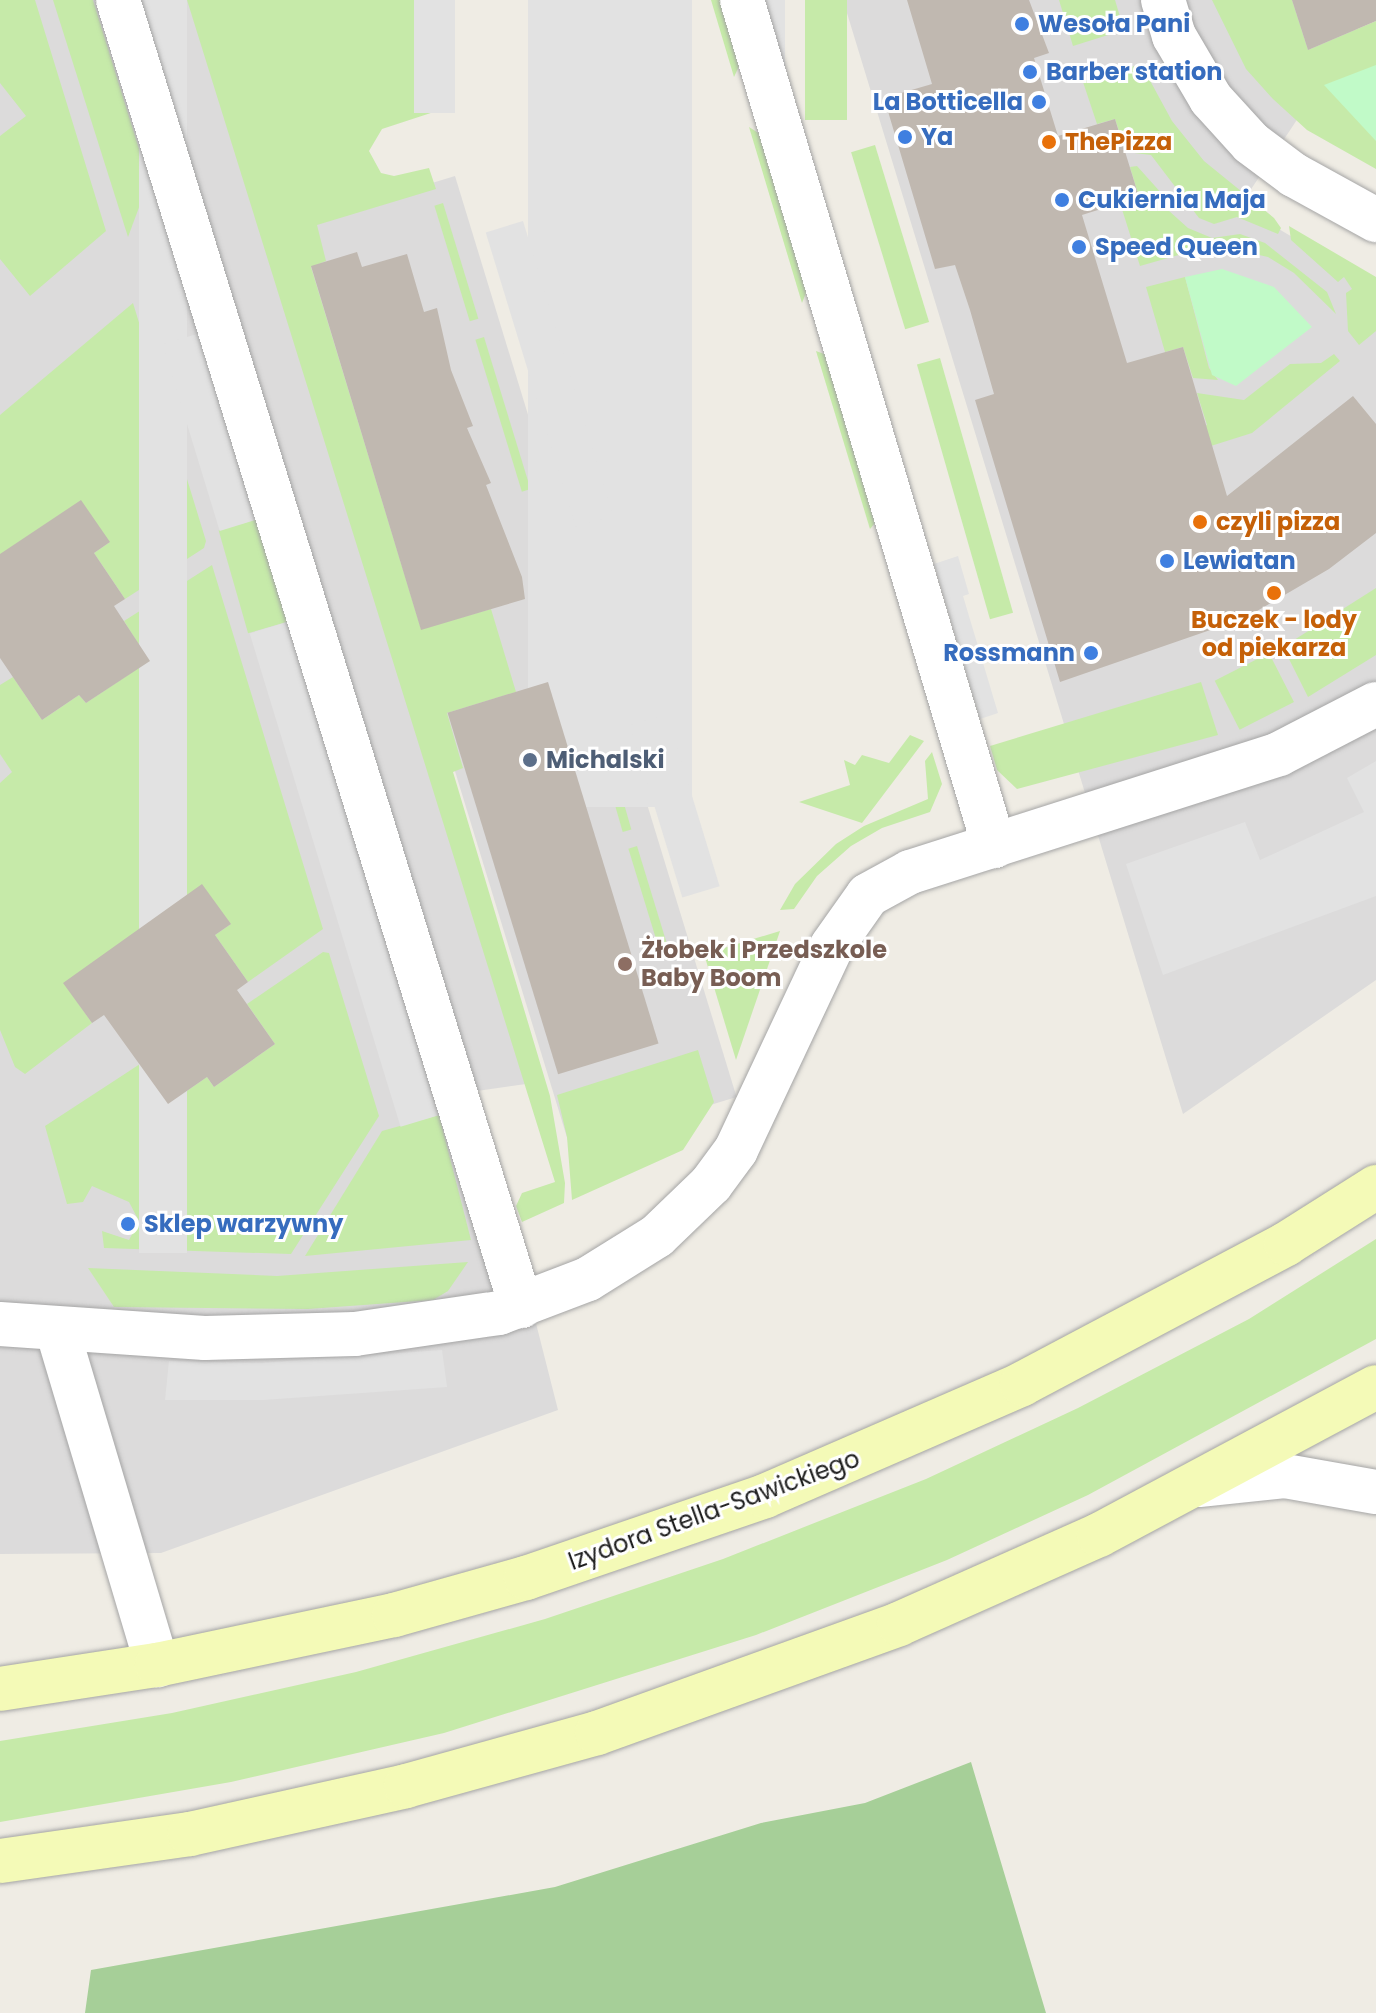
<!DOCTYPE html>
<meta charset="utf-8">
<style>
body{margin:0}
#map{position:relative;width:1376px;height:2013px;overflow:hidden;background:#efece4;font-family:Poppins,sans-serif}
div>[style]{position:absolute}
.residential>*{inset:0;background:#dcdbdb;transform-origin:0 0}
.grass>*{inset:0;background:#c6eaa9;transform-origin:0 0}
.forest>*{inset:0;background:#a6cf98}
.park>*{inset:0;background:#c1fac8}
.parking>*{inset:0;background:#e2e2e2;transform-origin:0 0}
.building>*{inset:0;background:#c0b8b0;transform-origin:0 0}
.roads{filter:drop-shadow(0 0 2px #a5a5a5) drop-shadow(0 0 2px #a5a5a5)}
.minor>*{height:44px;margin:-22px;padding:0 22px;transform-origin:22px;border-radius:22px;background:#fff}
.secondary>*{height:44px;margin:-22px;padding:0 22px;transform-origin:22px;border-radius:22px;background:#f4fab7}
.dots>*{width:22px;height:22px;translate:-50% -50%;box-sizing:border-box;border:4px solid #fff;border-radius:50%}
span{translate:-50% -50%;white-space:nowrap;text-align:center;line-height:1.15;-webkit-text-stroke:6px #fff;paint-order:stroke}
.shop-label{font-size:24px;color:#366cbe;font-weight:700}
.left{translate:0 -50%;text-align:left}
.right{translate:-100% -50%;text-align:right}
.food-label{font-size:24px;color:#c56008;font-weight:700}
.service-label{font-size:24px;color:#4e5e75;font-weight:700}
.education-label{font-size:24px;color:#785e54;font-weight:700}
.street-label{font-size:24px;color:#1e1e1e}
</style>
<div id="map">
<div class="residential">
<div style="clip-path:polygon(0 0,208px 0,526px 1084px,477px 1091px,558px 1410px,161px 1553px,0 1554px)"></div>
<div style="clip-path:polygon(843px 0,1376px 0,1240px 206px,1341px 266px,1376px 300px,1376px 980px,1183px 1114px)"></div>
<div style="left:455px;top:176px;width:963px;height:174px;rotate:73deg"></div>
</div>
<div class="grass">
<div style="clip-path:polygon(0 0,35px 0,106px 231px,30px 296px,0 259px,0 136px,26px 116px,0 83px)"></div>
<div style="clip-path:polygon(53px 0,93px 0,145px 168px,144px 194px,128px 237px)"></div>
<div style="clip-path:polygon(187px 0,414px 0,446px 108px,382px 129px,369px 151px,381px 173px,394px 176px,429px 168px,436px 189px,317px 225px,326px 261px,311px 267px,421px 629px,491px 609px,516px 692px,447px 713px,463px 768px,453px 772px,550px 1096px,565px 1183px,564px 1203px,522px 1222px,516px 1206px,522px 1193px,555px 1182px)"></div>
<div style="clip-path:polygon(711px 0,721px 0,740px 64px,734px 77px)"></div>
<div style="left:805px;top:0;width:42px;height:120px"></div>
<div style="clip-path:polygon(1059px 0,1115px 0,1124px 30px,1073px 46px)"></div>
<div style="clip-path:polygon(1212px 0,1292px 0,1308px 50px,1376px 21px,1376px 169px,1307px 130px,1273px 99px,1246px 69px)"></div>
<div style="clip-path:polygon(1141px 64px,1172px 121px,1204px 161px,1274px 218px,1281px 228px,1278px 234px,1237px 217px,1214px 224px,1199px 218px,1151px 155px,1126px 152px,1115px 119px,1097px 124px,1083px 82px)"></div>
<div style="clip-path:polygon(749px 127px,763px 136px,808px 288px,802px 303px)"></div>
<div style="left:875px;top:145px;width:185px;height:25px;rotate:73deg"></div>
<div style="clip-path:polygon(1137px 166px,1163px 195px,1159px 197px,1168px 210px,1188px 228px,1212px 238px,1240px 234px,1265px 243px,1327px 292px,1336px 314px,1294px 273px,1268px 257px,1228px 248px,1196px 250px,1140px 266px,1120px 203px,1139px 197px,1130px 167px)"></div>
<div style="left:443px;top:203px;width:121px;height:9px;rotate:73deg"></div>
<div style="clip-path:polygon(1289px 226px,1376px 277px,1376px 331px,1359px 345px,1348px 331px,1346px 293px,1352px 289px,1344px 277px,1338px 282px,1291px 240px)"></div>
<div style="clip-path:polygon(1185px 277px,1209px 368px,1218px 380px,1193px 378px,1183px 347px,1165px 352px,1146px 287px)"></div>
<div style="clip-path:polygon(133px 303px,206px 541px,204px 548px,125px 599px,94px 553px,110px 542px,0 554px,0 415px)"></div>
<div style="left:484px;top:337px;width:159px;height:9px;rotate:73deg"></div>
<div style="clip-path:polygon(816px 351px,827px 355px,875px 523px,870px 529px)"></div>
<div style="clip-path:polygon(1334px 354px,1340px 361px,1252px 433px,1195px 451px,1188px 431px,1207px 425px,1197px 393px,1244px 400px,1290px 364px,1321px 363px)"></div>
<div style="left:940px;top:358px;width:265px;height:24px;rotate:74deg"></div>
<div style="left:258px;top:519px;width:107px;height:41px;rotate:74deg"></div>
<div style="clip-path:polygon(212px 565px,323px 929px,248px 982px,215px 935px,231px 924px,64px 983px,92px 1023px,25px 1074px,15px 1067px,0 1030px,0 783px,12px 772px,0 754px,0 685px,13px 677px,42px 720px,79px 695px,86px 703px,149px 661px,124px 621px)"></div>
<div style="clip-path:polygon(1376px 588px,1376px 655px,1308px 697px,1283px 647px)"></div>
<div style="left:1269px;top:653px;width:55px;height:61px;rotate:63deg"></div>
<div style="clip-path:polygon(1201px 682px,1218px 735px,1017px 789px,997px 770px,990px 746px)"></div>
<div style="clip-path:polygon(910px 735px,924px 741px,862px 823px,799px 802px,850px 785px,844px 760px,855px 765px,862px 755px,889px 763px)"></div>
<div style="left:606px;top:741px;width:92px;height:9px;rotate:74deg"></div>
<div style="clip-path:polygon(932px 752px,942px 784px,930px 812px,882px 828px,851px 846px,817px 876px,794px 909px,780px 910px,795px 884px,836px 844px,864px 826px,928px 799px,925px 761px)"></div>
<div style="left:637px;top:846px;width:109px;height:9px;rotate:73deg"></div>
<div style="clip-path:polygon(780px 931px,736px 1060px,704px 954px)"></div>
<div style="clip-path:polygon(323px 952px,329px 953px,379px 1116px,291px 1254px,104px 1248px,102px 1231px,129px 1240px,139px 1221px,129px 1202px,92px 1186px,83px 1202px,67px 1204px,45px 1126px,140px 1064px,168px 1104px,207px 1077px,214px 1087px,275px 1044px,247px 1004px)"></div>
<div style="clip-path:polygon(698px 1050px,714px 1102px,683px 1150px,572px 1200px,567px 1137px,557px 1095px)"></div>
<div style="clip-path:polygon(439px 1115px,471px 1240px,305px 1256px,382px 1131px)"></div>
<div style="clip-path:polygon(1376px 1239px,1376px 1339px,1088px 1495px,947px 1560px,756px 1635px,444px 1733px,231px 1782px,0 1822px,0 1741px,172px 1713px,356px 1672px,545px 1619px,723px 1559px,926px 1479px,1078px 1408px,1249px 1319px)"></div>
<div style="clip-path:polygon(468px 1262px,448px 1291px,433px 1300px,308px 1309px,114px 1307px,88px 1268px,277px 1276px)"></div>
</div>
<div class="forest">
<div style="clip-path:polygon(971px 1762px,1046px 2013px,85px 2013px,91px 1970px,555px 1887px,761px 1823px,865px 1803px)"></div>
</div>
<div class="park">
<div style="clip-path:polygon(1376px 65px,1376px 141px,1324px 85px)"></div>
<div style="clip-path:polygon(1222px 269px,1274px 287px,1312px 327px,1236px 386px,1212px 375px,1185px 277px)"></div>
</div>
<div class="parking">
<div style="left:139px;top:0;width:48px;height:1253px"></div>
<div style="left:414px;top:0;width:41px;height:113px"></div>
<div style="left:528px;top:0;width:164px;height:807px"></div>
<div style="left:763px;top:0;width:22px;height:130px"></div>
<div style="left:523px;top:221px;width:308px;height:39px;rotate:73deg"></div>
<div style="left:200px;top:333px;width:195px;height:39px;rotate:73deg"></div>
<div style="clip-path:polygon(958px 556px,969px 594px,963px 596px,998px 713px,980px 719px,934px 564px)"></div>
<div style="left:287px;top:622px;width:516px;height:39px;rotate:73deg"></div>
<div style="left:667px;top:714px;width:180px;height:39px;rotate:73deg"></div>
<div style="clip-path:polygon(1376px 761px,1376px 896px,1163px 975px,1126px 864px,1245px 822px,1260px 860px,1364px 812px,1347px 778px)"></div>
<div style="clip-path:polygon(442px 1350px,447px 1387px,263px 1400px,165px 1400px,169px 1361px,260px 1363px)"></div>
</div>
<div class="building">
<div style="clip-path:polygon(907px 0,1029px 0,1049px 53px,1034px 58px,1058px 136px,1115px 119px,1139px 197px,1082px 215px,1127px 363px,1183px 347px,1227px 496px,1353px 396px,1376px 424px,1376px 533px,1329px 569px,1245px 618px,1060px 682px,975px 400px,994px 394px,970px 310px,955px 265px,935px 269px,884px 98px,932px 84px)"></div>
<div style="clip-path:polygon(1292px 0,1376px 0,1376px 21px,1308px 50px)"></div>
<div style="clip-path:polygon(357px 252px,362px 267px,407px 254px,424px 312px,437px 308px,451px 370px,473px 426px,467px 428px,491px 483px,486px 485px,522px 577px,525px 599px,421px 630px,311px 266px)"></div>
<div style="clip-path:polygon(81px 500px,110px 542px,94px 553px,125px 599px,114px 606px,150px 661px,86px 703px,79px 695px,42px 720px,0 658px,0 554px)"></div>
<div style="left:548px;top:682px;width:378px;height:105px;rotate:73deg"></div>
<div style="clip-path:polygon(202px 884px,231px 924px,215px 935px,248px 982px,237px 990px,275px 1044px,214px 1087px,207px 1077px,168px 1104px,104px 1015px,92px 1023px,63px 983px)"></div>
</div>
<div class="roads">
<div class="minor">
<div style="left:118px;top:0;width:1367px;rotate:72.85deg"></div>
<div style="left:742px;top:0;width:883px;rotate:73.41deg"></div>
<div style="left:1163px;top:0;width:38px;rotate:73deg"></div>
<div style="left:1174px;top:36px;width:73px;rotate:59.6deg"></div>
<div style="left:1211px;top:99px;width:59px;rotate:47.7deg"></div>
<div style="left:1251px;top:143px;width:54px;rotate:36.7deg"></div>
<div style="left:1294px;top:175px;width:94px;rotate:28.8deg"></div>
<div style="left:0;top:1324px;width:205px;rotate:3.9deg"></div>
<div style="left:205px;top:1338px;width:150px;rotate:-1.5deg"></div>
<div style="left:355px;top:1334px;width:146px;rotate:-8.3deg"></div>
<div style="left:499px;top:1313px;width:95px;rotate:-20.9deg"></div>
<div style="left:588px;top:1279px;width:81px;rotate:-31.9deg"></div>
<div style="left:657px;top:1236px;width:75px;rotate:-43.9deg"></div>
<div style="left:711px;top:1184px;width:42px;rotate:-53.7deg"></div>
<div style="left:736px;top:1150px;width:225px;rotate:-64.8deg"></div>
<div style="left:832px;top:946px;width:62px;rotate:-54.8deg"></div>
<div style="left:868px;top:895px;width:48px;rotate:-28.7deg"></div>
<div style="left:910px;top:872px;width:387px;rotate:-17.7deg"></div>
<div style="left:1279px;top:754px;width:109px;rotate:-27.3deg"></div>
<div style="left:57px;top:1329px;width:351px;rotate:73.4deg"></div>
<div style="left:1199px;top:1485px;width:86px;rotate:-6deg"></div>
<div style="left:1285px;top:1476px;width:92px;rotate:10deg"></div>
</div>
<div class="secondary">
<div style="left:0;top:1689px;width:159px;rotate:-8.7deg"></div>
<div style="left:157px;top:1665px;width:242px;rotate:-11.9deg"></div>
<div style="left:394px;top:1615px;width:137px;rotate:-15.7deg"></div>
<div style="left:526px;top:1578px;width:253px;rotate:-18.9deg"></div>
<div style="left:765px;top:1496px;width:280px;rotate:-23.5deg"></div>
<div style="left:1022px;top:1384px;width:299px;rotate:-27.9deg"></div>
<div style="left:1286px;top:1244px;width:107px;rotate:-32.3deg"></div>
<div style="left:0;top:1861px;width:192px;rotate:-8.1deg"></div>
<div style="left:190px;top:1834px;width:221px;rotate:-12.5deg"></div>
<div style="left:406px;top:1786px;width:198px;rotate:-15.5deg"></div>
<div style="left:597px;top:1733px;width:321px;rotate:-19.8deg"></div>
<div style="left:899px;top:1624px;width:219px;rotate:-24deg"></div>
<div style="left:1099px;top:1535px;width:314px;rotate:-28.1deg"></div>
</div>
</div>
<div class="dots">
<div style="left:1022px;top:24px;background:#3f7fe0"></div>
<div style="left:1030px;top:72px;background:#3f7fe0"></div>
<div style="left:1039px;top:102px;background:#3f7fe0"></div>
<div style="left:905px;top:137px;background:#3f7fe0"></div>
<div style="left:1049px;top:142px;background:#e8710a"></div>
<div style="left:1062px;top:200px;background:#3f7fe0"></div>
<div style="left:1079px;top:247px;background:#3f7fe0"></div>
<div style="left:1200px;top:522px;background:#e8710a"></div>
<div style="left:1167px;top:561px;background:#3f7fe0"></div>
<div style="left:1274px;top:593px;background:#e8710a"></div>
<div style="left:1091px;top:653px;background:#3f7fe0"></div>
<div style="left:530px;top:760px;background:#5c6f8a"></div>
<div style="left:625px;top:964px;background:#8d6e63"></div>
<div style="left:128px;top:1224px;background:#3f7fe0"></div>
</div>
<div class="shop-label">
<span class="left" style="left:1038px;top:24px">Wesoła Pani</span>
<span class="left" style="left:1046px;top:72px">Barber station</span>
<span class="right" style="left:1023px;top:102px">La Botticella</span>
<span class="left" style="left:921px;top:137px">Ya</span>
<span class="left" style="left:1078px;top:200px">Cukiernia Maja</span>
<span class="left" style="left:1095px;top:247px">Speed Queen</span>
<span class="left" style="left:1183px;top:561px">Lewiatan</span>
<span class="right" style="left:1075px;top:653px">Rossmann</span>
<span class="left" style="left:144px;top:1224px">Sklep warzywny</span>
</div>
<div class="food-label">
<span class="left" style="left:1065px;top:142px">ThePizza</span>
<span class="left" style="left:1216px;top:522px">czyli pizza</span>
<span style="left:1274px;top:634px">Buczek - lody<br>od piekarza</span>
</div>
<div class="service-label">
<span class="left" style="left:546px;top:760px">Michalski</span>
</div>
<div class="education-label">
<span class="left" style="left:641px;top:964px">Żłobek i Przedszkole<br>Baby Boom</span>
</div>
<div class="street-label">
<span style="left:714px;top:1510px;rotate:-20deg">Izydora Stella-Sawickiego</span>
</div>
</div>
